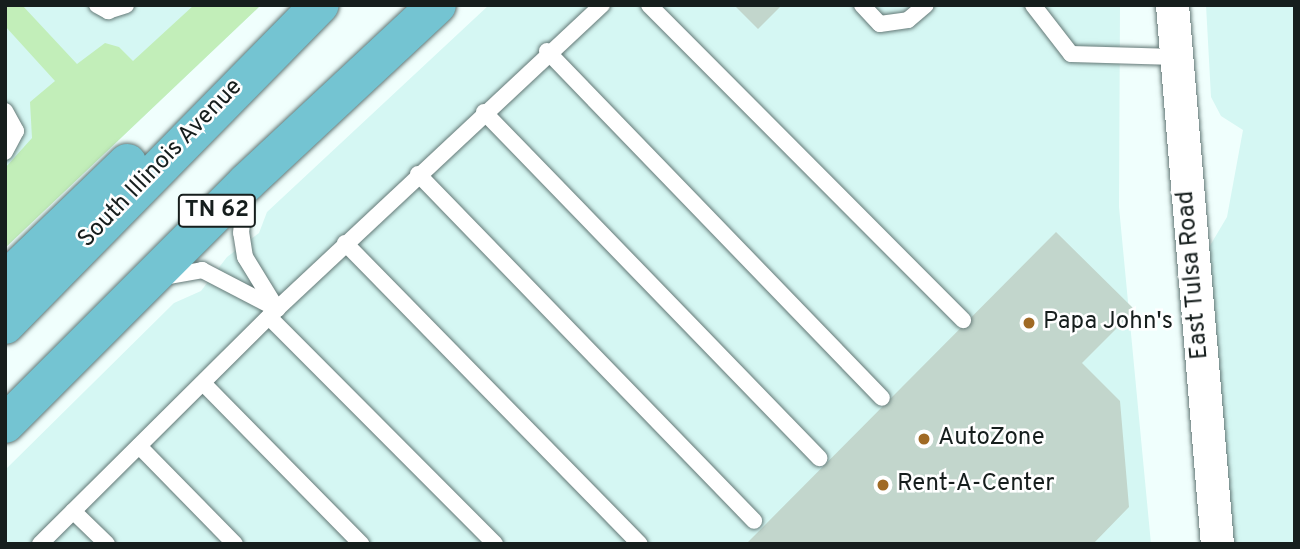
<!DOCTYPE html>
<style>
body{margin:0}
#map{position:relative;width:1300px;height:549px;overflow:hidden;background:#f0fffd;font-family:Overpass,sans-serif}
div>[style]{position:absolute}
.built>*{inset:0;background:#d5f7f3}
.green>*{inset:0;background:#c2eeb9}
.building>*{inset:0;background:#c2d6cc}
.roads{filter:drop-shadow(0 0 2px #637876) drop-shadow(0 0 2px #637876)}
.service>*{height:16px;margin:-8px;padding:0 8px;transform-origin:8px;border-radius:8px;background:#fff}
.minor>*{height:33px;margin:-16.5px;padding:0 16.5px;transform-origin:16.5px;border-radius:16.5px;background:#fff}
.trunk>*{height:38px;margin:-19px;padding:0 19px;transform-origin:19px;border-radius:19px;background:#74c4d2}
.dots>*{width:19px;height:19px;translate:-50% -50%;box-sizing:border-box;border:4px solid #fff;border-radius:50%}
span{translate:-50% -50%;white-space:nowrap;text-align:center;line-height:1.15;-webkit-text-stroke:5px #fff;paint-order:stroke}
.shield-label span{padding:2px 5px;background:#fff;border:2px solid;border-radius:5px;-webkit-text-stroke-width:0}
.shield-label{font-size:23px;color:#161e1d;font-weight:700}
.street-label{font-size:24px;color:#161e1d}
.poi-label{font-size:24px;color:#161e1d}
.left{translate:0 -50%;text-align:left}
.frame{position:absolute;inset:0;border:7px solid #161e1d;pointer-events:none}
</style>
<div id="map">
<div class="built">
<div style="clip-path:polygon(5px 5px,261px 5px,5px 248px)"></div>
<div style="clip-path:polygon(489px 5px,1120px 5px,1119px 207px,1151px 544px,5px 544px,5px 470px,174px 303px,201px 291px,227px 257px,259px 233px,267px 212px)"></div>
<div style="clip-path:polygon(1206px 5px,1295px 5px,1295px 544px,1226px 544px,1205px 254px,1227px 217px,1243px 130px,1221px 116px,1211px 97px)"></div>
</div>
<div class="green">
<div style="clip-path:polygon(5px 5px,22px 5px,77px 64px,105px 43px,119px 47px,133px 61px,194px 5px,261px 5px,5px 248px,5px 168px,32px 138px,30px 102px,55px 81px,5px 26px)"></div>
</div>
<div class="building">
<div style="clip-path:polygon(734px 5px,782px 5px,758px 29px)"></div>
<div style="clip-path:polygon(1056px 232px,1135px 310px,1082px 363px,1120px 401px,1129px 507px,1093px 544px,746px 544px)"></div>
</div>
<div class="roads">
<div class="service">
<div style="left:97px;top:5px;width:13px;rotate:29deg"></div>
<div style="left:108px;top:11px;width:19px;rotate:-18deg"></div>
<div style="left:649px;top:5px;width:445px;rotate:45.1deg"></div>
<div style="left:862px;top:5px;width:26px;rotate:47deg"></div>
<div style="left:880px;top:24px;width:28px;rotate:-8deg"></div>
<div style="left:908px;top:20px;width:23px;rotate:-40deg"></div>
<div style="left:1033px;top:5px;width:62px;rotate:52.2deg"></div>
<div style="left:1071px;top:54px;width:105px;rotate:1.6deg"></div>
<div style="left:547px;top:51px;width:482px;rotate:46deg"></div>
<div style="left:5px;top:111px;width:23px;rotate:61deg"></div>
<div style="left:16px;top:131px;width:24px;rotate:118deg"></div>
<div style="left:484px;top:112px;width:482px;rotate:45.9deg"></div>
<div style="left:418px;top:174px;width:483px;rotate:45.9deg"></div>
<div style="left:345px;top:243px;width:421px;rotate:45.6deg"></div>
<div style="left:163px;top:277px;width:40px;rotate:-10deg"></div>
<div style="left:202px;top:270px;width:85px;rotate:27.5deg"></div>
<div style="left:277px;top:309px;width:61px;rotate:-121.6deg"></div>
<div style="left:245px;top:257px;width:24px;rotate:-99deg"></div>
<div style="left:241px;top:233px;width:39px;rotate:-84deg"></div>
<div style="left:269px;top:317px;width:320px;rotate:45.1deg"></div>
<div style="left:203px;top:383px;width:226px;rotate:45.5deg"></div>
<div style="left:139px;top:446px;width:137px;rotate:45.6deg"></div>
<div style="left:73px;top:511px;width:47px;rotate:44.1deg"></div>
<div style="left:40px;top:544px;width:334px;rotate:-44.8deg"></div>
<div style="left:277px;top:309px;width:445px;rotate:-43.1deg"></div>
</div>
<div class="minor">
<div style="left:1172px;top:5px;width:541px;rotate:85.23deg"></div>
</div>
<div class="trunk">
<div style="left:5px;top:281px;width:170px;rotate:-44deg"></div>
<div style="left:5px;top:325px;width:449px;rotate:-45.5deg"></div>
<div style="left:5px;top:424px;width:341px;rotate:-45deg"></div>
<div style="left:246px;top:183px;width:261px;rotate:-43deg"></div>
</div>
</div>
<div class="dots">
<div style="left:1029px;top:323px;background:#a06a24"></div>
<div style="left:924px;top:439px;background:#a06a24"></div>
<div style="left:883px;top:485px;background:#a06a24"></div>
</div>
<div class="shield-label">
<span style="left:217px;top:211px">TN 62</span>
</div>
<div class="street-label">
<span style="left:161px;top:164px;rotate:-46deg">South Illinois Avenue</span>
<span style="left:1194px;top:275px;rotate:-95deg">East Tulsa Road</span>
</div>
<div class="poi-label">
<span class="left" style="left:1043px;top:323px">Papa John's</span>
<span class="left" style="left:938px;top:439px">AutoZone</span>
<span class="left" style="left:897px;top:485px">Rent-A-Center</span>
</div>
<div class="frame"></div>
</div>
